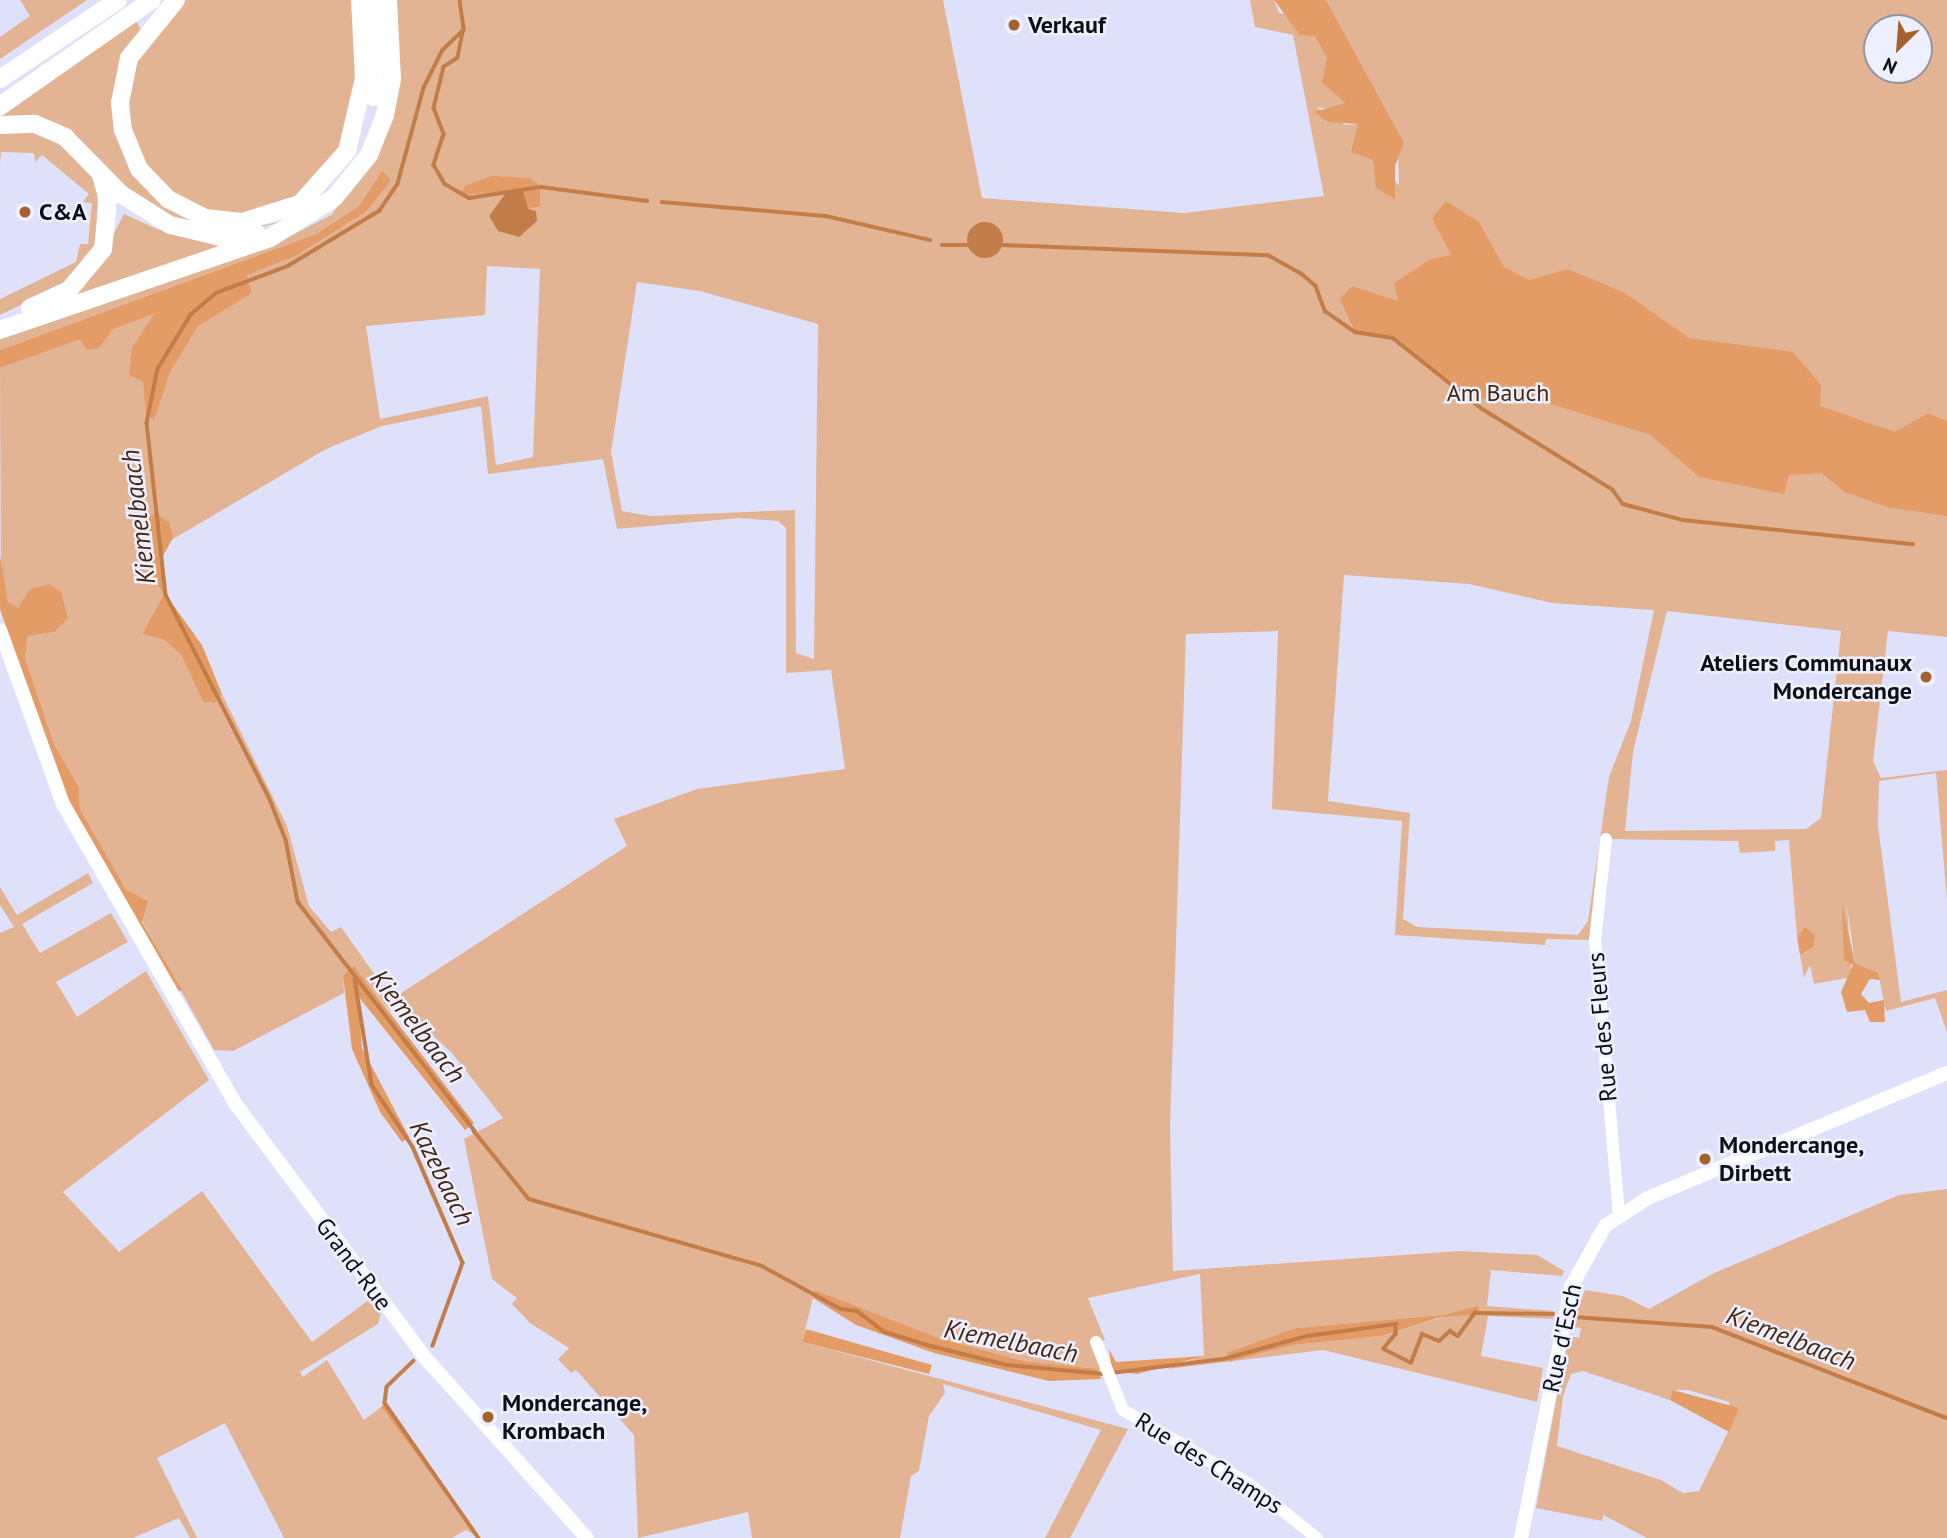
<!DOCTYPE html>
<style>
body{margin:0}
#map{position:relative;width:1947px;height:1538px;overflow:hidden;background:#dfe1fb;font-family:"PT Sans",sans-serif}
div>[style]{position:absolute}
.green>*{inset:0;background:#e2b494}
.forest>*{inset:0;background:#e49c66}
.water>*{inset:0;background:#c37d48}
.round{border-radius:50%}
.stream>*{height:3.5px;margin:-1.75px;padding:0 1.75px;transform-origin:1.75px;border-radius:1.75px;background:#c37d48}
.minor>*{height:12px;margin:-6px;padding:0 6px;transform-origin:6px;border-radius:6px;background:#fff}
.major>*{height:14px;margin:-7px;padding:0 7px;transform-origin:7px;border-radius:7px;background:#fff}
.highway>*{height:18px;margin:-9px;padding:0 9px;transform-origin:9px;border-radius:9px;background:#fff}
.dots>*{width:19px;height:19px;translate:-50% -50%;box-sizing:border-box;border:4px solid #eeefff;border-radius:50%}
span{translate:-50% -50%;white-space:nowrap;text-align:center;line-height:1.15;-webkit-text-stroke:5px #eeefff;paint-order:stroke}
.poi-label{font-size:24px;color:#0e0e16;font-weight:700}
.left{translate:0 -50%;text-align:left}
.right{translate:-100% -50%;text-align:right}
.park-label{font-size:24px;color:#452811}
.street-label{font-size:24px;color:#0e0e16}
.water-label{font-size:26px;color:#452811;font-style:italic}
.north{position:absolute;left:1863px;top:14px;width:70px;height:70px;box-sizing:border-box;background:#eeefff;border:2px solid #9495a2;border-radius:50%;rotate:205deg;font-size:19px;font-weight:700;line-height:28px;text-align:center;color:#0e0e16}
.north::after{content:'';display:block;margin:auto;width:24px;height:32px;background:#a4622e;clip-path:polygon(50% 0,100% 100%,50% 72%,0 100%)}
</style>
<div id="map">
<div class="green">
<div style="clip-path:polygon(20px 0,87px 0,0 59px,0 37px,30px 16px)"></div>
<div style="clip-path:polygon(185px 0,352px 0,356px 76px,338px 153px,310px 189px,273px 210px,241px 215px,208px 211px,172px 194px,146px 166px,130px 131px,127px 103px,135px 60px)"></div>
<div style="clip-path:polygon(evenodd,395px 0,943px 0,982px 198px,1184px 213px,1324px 196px,1293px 35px,1255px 27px,1250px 0,1274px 0,1279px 13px,1336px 19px,1326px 0,1947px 0,1947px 637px,1888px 631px,1873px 761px,1881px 778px,1947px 770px,1947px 900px,1936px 773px,1879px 781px,1878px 825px,1901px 1002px,1947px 990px,1947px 1032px,1935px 998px,1886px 1011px,1878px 973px,1855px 963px,1847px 906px,1852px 977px,1814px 984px,1810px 965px,1804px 978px,1800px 955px,1813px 947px,1805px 927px,1797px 937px,1789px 840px,1775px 841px,1775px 851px,1740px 853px,1738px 841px,1606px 839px,1595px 940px,1546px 939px,1545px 945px,1395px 935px,1402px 821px,1272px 809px,1278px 631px,1186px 634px,1170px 1127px,1173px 1271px,1460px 1251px,1537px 1255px,1564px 1271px,1562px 1276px,1491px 1270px,1487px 1306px,1554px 1311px,1553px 1319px,1488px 1316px,1481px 1356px,1543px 1368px,1537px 1402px,1323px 1350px,1168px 1369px,1204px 1355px,1200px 1274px,1088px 1298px,1105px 1340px,1096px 1342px,1105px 1368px,1099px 1369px,1024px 1361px,939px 1338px,815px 1290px,802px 1342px,1128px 1429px,1070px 1538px,1045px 1538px,1101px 1430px,943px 1384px,945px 1393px,929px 1416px,919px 1471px,911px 1476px,900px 1538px,752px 1538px,748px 1512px,638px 1538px,634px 1435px,576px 1370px,571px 1373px,558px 1359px,569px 1348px,530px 1323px,512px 1304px,517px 1298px,492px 1279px,464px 1139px,503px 1118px,452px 1053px,400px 1005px,390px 1011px,354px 967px,343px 976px,344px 993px,233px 1051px,214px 1050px,80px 809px,79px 787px,54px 744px,25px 658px,28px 636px,54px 632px,8px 602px,1px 577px,0 368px,296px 256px,366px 212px,382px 172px,359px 206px,316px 234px,0 350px,0 334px,271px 246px,331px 215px,376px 158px,399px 82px,395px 0,1877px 28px,1919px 28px,1919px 70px,1877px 70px,1877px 28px,395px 0,1345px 103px,1398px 149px,1399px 185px,1373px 160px,1358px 124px,1346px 125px,1316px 107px,1334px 110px,1345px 103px,395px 0,487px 266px,540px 269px,533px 457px,496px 465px,488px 396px,380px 419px,366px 326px,485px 315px,487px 266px,395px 0,637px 282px,700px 291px,818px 324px,814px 659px,796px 653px,795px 510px,650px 516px,622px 511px,611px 452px,637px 282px,395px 0,481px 406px,488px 474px,603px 459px,617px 529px,740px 518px,778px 521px,786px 528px,786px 673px,831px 670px,845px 769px,697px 789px,614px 819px,627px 846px,392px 999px,341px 927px,331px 932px,309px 906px,287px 826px,222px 694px,215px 703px,203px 702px,181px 655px,164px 640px,142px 634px,165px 595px,146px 555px,326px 449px,382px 426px,481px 406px,395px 0,1344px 575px,1469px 584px,1552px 603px,1654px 610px,1631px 721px,1609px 777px,1588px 921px,1578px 935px,1417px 927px,1403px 919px,1410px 813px,1328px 801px,1344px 575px,395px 0,1667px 611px,1841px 631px,1821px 818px,1806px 829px,1625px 831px,1633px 752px,1667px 611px,395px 0,1478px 1306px,1382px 1336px,1293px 1345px,1229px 1362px,1296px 1328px,1442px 1315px,1478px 1306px)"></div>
<div style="clip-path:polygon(136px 21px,141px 30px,115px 103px,165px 202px,263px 225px,286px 221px,239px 232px,173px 220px,125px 189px,69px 133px,1px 117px)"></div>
<div style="clip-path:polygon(33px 132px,62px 143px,98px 183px,96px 245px,66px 283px,0 315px,0 299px,76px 262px,80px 244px,88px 244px,92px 203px,83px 202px,89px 194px,42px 155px,35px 162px,34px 153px,1px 152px,0 164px,0 133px)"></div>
<div style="clip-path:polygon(124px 214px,157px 229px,228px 243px,77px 298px,74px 292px,93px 274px)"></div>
<div style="clip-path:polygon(88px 873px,93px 883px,22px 924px,40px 953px,111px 913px,128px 942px,56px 982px,77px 1017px,146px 971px,209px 1080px,63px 1192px,119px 1252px,202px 1191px,312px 1342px,370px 1299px,381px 1313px,378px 1324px,300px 1372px,303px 1377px,327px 1360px,364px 1420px,381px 1407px,479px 1538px,466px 1530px,452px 1538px,284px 1538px,225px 1423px,157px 1458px,197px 1538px,190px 1538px,179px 1518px,133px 1538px,0 1538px,0 933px,14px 927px,0 905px,0 887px,17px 915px)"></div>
<div style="clip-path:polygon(evenodd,1947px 1189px,1947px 1538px,1647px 1538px,1603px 1515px,1602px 1521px,1536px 1508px,1568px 1336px,1579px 1338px,1581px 1328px,1571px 1327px,1585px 1290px,1623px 1296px,1649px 1309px,1714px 1273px,1899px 1195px,1947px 1189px,1583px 1371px,1670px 1400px,1674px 1390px,1688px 1390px,1729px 1402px,1728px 1432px,1699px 1491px,1683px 1493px,1661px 1480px,1557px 1446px,1563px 1396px,1571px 1374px,1583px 1371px)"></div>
</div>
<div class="forest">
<div style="clip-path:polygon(1274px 0,1326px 0,1404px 143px,1395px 166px,1395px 199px,1376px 188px,1373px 160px,1351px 152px,1358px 124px,1328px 122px,1314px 112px,1345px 103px,1322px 82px,1327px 58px,1315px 36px,1300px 35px)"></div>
<div style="clip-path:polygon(382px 171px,391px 180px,366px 212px,296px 256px,247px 275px,252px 293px,198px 326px,170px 372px,154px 420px,146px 415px,143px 382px,129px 375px,132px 348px,155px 313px,113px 329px,99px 348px,87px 350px,80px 339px,0 368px,0 350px,316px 234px,359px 206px)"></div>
<div style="clip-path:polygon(491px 176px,530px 178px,540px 186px,540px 206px,528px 209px,523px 191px,460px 195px,465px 186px)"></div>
<div style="clip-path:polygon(1446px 201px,1479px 222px,1504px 267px,1529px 280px,1568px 269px,1625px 293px,1689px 338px,1793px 352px,1821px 385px,1820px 406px,1895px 432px,1928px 413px,1947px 421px,1947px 516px,1887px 507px,1845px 492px,1821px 473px,1789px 475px,1784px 494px,1699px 477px,1651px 435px,1534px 399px,1475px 399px,1392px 339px,1355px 332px,1340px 299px,1352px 286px,1398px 301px,1394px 283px,1431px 259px,1451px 255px,1432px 218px)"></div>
<div style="clip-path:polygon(155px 513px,169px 522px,173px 538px,163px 556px,166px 595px,202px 645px,222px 694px,215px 703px,203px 702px,181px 655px,164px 640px,142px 634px,164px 595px,146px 563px,143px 522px)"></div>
<div style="clip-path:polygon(0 556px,8px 602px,18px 608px,30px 589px,49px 584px,61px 592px,68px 618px,54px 632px,28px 636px,25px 658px,54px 744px,79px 787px,80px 809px,126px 890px,148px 901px,142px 922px,182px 990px,176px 993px,68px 802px,45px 743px,0 609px)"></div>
<div style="clip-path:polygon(1842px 904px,1855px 963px,1878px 973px,1880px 980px,1870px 979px,1861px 994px,1869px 1003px,1884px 1000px,1885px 1022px,1870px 1022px,1865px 1010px,1847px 1012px,1841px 992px,1853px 965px,1844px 960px)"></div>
<div style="clip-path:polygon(1805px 927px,1815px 935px,1813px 947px,1800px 955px,1797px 937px)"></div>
<div style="clip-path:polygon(354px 966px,474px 1123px,465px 1130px,358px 996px,362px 1048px,409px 1137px,402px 1142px,380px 1112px,352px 1049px,343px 976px)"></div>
<div style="clip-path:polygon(815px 1290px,939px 1338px,1024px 1361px,1099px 1369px,1101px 1379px,1049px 1381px,934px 1353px,856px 1325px,813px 1298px)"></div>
<div style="clip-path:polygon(1478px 1306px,1479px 1314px,1441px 1317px,1382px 1336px,1293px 1345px,1229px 1362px,1227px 1353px,1296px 1328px,1442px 1315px)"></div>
<div style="clip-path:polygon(806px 1329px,932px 1365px,929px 1374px,802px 1342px)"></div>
<div style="clip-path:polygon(1109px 1349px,1116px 1362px,1204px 1356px,1137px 1374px,1112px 1371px)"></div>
<div style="clip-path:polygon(1673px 1390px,1739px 1408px,1729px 1432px,1670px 1400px)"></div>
<div style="clip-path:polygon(385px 1403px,442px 1484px,442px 1489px,381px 1407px)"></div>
</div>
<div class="water">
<div style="clip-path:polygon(508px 190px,523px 191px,528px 209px,536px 211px,537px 221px,519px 237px,498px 231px,489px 216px)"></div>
<div class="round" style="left:967px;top:222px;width:36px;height:36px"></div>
</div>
<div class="stream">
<div style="left:460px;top:0;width:30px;rotate:82deg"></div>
<div style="left:464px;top:30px;width:29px;rotate:136deg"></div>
<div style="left:443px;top:50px;width:42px;rotate:116.6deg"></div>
<div style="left:424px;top:88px;width:99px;rotate:105.2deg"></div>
<div style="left:398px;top:184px;width:32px;rotate:124deg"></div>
<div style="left:380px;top:211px;width:106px;rotate:148.9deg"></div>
<div style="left:289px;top:266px;width:77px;rotate:159.4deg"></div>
<div style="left:217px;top:293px;width:34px;rotate:140deg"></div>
<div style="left:191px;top:315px;width:63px;rotate:121.4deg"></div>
<div style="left:158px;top:369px;width:55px;rotate:101.5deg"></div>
<div style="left:147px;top:423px;width:173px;rotate:83.7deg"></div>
<div style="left:166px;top:595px;width:227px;rotate:63deg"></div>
<div style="left:269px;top:797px;width:46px;rotate:68.4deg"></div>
<div style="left:286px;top:840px;width:63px;rotate:79deg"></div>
<div style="left:298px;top:902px;width:289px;rotate:52.3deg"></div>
<div style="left:463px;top:32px;width:26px;rotate:101deg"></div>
<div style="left:458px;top:58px;width:17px;rotate:147deg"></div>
<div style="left:444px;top:67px;width:42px;rotate:103.7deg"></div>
<div style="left:434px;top:108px;width:28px;rotate:69deg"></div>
<div style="left:444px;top:134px;width:33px;rotate:108deg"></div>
<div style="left:434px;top:165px;width:22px;rotate:60deg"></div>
<div style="left:445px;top:184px;width:28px;rotate:30deg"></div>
<div style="left:469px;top:198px;width:73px;rotate:-8.7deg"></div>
<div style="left:541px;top:187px;width:107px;rotate:7.5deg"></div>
<div style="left:662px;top:202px;width:165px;rotate:4.9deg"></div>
<div style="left:826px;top:216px;width:107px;rotate:13deg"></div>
<div style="left:942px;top:245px;width:27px"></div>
<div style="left:1002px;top:245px;width:266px;rotate:2.2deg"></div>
<div style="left:1268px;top:255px;width:38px;rotate:29deg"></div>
<div style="left:1301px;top:273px;width:20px;rotate:41deg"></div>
<div style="left:1316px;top:286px;width:27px;rotate:70deg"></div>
<div style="left:1325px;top:311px;width:37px;rotate:35deg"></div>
<div style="left:1355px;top:332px;width:38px;rotate:9deg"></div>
<div style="left:1393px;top:338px;width:112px;rotate:38.5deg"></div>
<div style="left:1481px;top:408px;width:155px;rotate:31.8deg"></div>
<div style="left:1613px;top:490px;width:17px;rotate:54deg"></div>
<div style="left:1623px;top:504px;width:62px;rotate:14.9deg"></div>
<div style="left:1683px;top:520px;width:231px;rotate:6deg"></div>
<div style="left:355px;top:979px;width:107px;rotate:80.9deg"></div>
<div style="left:372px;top:1085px;width:74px;rotate:56.5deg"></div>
<div style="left:413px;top:1147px;width:126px;rotate:66.7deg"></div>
<div style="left:463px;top:1263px;width:88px;rotate:109.9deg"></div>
<div style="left:474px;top:1131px;width:87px;rotate:51deg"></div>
<div style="left:529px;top:1199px;width:242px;rotate:16deg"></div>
<div style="left:762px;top:1266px;width:90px;rotate:28.6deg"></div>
<div style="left:841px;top:1309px;width:16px;rotate:7deg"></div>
<div style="left:857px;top:1311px;width:35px;rotate:37deg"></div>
<div style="left:885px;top:1332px;width:48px;rotate:16.9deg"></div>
<div style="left:931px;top:1346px;width:78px;rotate:14deg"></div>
<div style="left:1007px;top:1365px;width:97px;rotate:5.3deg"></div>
<div style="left:1575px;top:1317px;width:137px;rotate:4.2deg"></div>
<div style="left:1712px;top:1327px;width:252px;rotate:21.2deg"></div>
<div style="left:414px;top:1361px;width:37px;rotate:136deg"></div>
<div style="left:387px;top:1387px;width:16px;rotate:97deg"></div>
<div style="left:385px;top:1403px;width:165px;rotate:55.2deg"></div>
<div style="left:1111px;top:1373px;width:114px;rotate:-7.1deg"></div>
<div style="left:1224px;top:1359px;width:86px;rotate:-15.5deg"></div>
<div style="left:1307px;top:1336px;width:90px;rotate:-7.7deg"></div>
<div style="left:1396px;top:1324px;width:10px;rotate:90deg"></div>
<div style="left:1396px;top:1334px;width:19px;rotate:129deg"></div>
<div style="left:1384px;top:1349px;width:30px;rotate:27deg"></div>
<div style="left:1411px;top:1363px;width:31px;rotate:-69deg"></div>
<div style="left:1422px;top:1334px;width:18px;rotate:22deg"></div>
<div style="left:1439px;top:1341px;width:15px;rotate:-42deg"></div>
<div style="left:1450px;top:1331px;width:9px;rotate:32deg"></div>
<div style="left:1458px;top:1336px;width:29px;rotate:-54deg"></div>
<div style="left:1475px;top:1313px;width:78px;rotate:0.7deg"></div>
</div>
<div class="minor">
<div style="left:1606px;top:839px;width:102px;rotate:96.2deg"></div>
<div style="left:1595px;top:940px;width:276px;rotate:85deg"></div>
<div style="left:1096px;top:1342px;width:73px;rotate:68.3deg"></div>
<div style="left:1123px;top:1410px;width:146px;rotate:30.4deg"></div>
<div style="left:1249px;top:1484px;width:87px;rotate:38.5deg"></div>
</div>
<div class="major">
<div style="left:0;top:630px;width:185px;rotate:70.1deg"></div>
<div style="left:63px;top:804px;width:349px;rotate:60.1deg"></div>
<div style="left:237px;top:1106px;width:319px;rotate:53.2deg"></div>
<div style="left:428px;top:1361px;width:238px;rotate:48.1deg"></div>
<div style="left:1521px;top:1538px;width:256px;rotate:-78.7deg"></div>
<div style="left:1571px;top:1287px;width:70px;rotate:-60.9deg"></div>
<div style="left:1605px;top:1226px;width:51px;rotate:-33.1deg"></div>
<div style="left:1648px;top:1198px;width:324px;rotate:-22.7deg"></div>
</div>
<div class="highway">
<div style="left:176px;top:0;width:75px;rotate:129deg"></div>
<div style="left:129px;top:58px;width:46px;rotate:101.3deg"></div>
<div style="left:120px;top:103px;width:27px;rotate:84deg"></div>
<div style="left:123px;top:130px;width:42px;rotate:67.7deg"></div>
<div style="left:139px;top:169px;width:42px;rotate:46deg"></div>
<div style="left:168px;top:199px;width:42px;rotate:27.2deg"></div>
<div style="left:205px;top:218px;width:37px;rotate:6deg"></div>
<div style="left:242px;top:222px;width:61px;rotate:-17.2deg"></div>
<div style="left:300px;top:204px;width:71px;rotate:-48.4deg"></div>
<div style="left:347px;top:151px;width:75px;rotate:-76.9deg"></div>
<div style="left:364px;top:78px;width:78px;rotate:-92.9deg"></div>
<div style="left:373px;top:0;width:97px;rotate:89.4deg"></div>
<div style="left:0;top:79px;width:142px;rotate:-33.8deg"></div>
<div style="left:0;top:106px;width:185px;rotate:-34.9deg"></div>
<div style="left:0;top:125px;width:35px;rotate:-2deg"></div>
<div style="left:35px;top:124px;width:33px;rotate:23deg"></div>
<div style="left:65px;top:137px;width:80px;rotate:45.5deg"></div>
<div style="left:121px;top:194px;width:58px;rotate:32.3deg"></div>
<div style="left:170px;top:225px;width:52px;rotate:13.2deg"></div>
<div style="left:221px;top:237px;width:36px;rotate:-6deg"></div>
<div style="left:30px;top:308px;width:43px;rotate:-24.8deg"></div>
<div style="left:69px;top:290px;width:53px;rotate:-50.3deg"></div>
<div style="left:103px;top:249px;width:49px;rotate:-84.2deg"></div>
<div style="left:108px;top:200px;width:25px;rotate:-106deg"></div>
<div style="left:0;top:330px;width:285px;rotate:-18.8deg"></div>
<div style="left:270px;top:238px;width:75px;rotate:-32deg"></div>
<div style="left:334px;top:198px;width:55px;rotate:-50.9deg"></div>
<div style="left:369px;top:155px;width:43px;rotate:-68.2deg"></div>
<div style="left:385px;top:115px;width:37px;rotate:-79deg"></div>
<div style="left:392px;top:79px;width:79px;rotate:-92.9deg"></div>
</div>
<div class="dots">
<div style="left:1014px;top:25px;background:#a4622e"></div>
<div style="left:25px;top:212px;background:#a4622e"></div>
<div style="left:1926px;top:677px;background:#a4622e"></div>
<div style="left:1705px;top:1159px;background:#a4622e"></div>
<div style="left:488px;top:1417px;background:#a4622e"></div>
</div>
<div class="poi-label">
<span class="left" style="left:1028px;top:25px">Verkauf</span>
<span class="left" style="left:39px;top:212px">C&amp;A</span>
<span class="right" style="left:1912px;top:677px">Ateliers Communaux<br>Mondercange</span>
<span class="left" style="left:1719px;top:1159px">Mondercange,<br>Dirbett</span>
<span class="left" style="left:502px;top:1417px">Mondercange,<br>Krombach</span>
</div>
<div class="park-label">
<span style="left:1498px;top:393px">Am Bauch</span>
</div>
<div class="street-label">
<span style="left:1602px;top:1027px;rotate:-95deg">Rue des Fleurs</span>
<span style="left:354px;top:1264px;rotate:53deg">Grand-Rue</span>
<span style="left:1562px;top:1338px;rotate:-78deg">Rue d'Esch</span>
<span style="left:1209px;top:1463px;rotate:32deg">Rue des Champs</span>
</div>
<div class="water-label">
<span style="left:138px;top:517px;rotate:-97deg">Kiemelbaach</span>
<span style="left:418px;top:1026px;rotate:52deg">Kiemelbaach</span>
<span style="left:442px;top:1173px;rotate:64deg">Kazebaach</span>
<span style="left:1791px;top:1338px;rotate:21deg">Kiemelbaach</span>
<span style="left:1011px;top:1341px;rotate:11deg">Kiemelbaach</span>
</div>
<div class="north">N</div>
</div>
